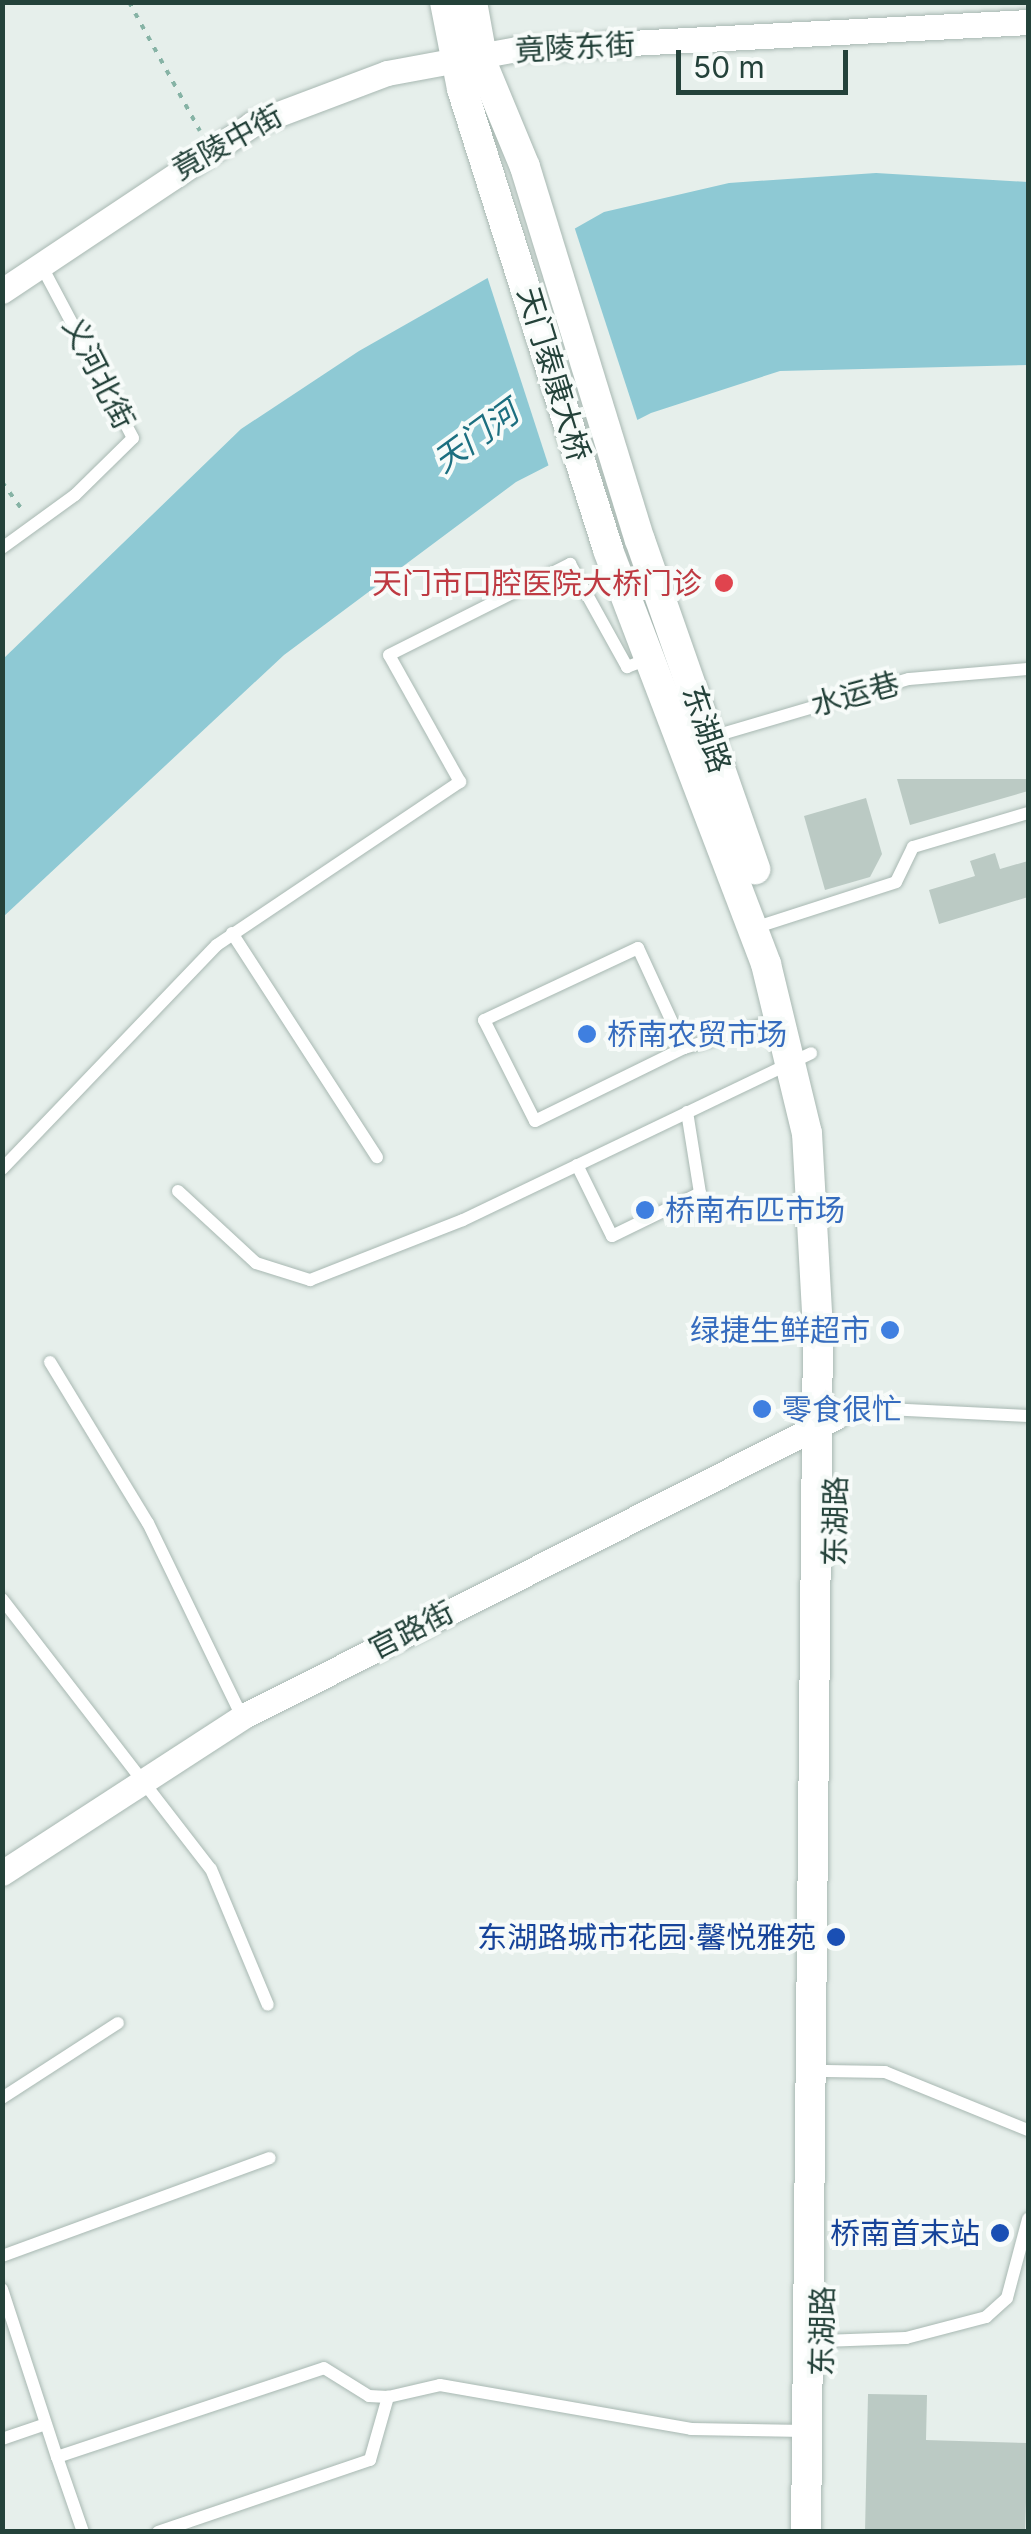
<!DOCTYPE html>
<meta charset="utf-8">
<style>
body{margin:0}
#map{position:relative;width:1031px;height:2534px;overflow:hidden;background:#e6efeb;font-family:Inter,"Noto Sans SC",sans-serif}
div>[style]{position:absolute}
.water>*{inset:0;background:#8ec9d4}
.pier>*{inset:0;background:#e6efeb}
.building>*{inset:0;background:#bbcac4}
.path>*{height:4px;margin-top:-2px;transform-origin:0;background:repeating-linear-gradient(90deg,#86b3a5 0 5px,transparent 0 13px)}
.roads{filter:drop-shadow(0 0 2px #a8b8b2) drop-shadow(0 0 2px #a8b8b2)}
.service>*{height:12px;margin:-6px;padding:0 6px;transform-origin:6px;border-radius:6px;background:#fff}
.minor>*{height:25px;margin:-12.5px;padding:0 12.5px;transform-origin:12.5px;border-radius:12.5px;background:#fff}
.secondary>*{height:30px;margin:-15px;padding:0 15px;transform-origin:15px;border-radius:15px;background:#fff}
.dots>*{width:28px;height:28px;translate:-50% -50%;box-sizing:border-box;border:5px solid #f7fbf9;border-radius:50%}
span{translate:-50% -50%;white-space:nowrap;text-align:center;line-height:1.15;-webkit-text-stroke:8px #f7fbf9;paint-order:stroke}
.street-label{font-size:30px;color:#24423a}
.health-label{font-size:30px;color:#be3a42}
.right{translate:-100% -50%;text-align:right}
.shop-label{font-size:30px;color:#366cbe}
.left{translate:0 -50%;text-align:left}
.transit-label{font-size:30px;color:#164399}
.water-label{font-size:32px;color:#1c6f80;font-style:italic}
.frame{position:absolute;inset:0;border:5px solid #24423a;pointer-events:none}
.scale{position:absolute;left:676px;top:50px;width:172px;height:45px;box-sizing:border-box;border:5px solid #24423a;border-top:0;padding-left:12px;font-size:30px;line-height:35px;white-space:nowrap;color:#24423a;-webkit-text-stroke:8px #f7fbf9;paint-order:stroke}
</style>
<div id="map">
<div class="water">
<div style="clip-path:polygon(876px 173px,1028px 182px,1028px 365px,780px 371px,651px 413px,516px 482px,284px 655px,3px 917px,3px 659px,241px 429px,359px 351px,604px 212px,729px 183px)"></div>
</div>
<div class="pier">
<div style="clip-path:polygon(573px 223px,639px 425px,550px 470px,486px 273px)"></div>
</div>
<div class="building">
<div style="clip-path:polygon(897px 779px,1028px 779px,1028px 791px,910px 825px)"></div>
<div style="clip-path:polygon(866px 798px,882px 854px,870px 877px,825px 890px,804px 816px)"></div>
<div style="clip-path:polygon(995px 853px,1000px 869px,1028px 861px,1028px 897px,939px 924px,929px 890px,975px 876px,970px 861px)"></div>
<div style="clip-path:polygon(868px 2394px,927px 2395px,926px 2440px,1028px 2443px,1025px 2532px,865px 2532px)"></div>
</div>
<div class="path">
<div style="left:129px;top:2px;width:147px;rotate:61.2deg"></div>
<div style="left:2px;top:482px;width:34px;rotate:54deg"></div>
</div>
<div class="roads">
<div class="service">
<div style="left:2px;top:548px;width:90px;rotate:-36deg"></div>
<div style="left:75px;top:495px;width:81px;rotate:-44.5deg"></div>
<div style="left:133px;top:438px;width:198px;rotate:-118deg"></div>
<div style="left:708px;top:738px;width:209px;rotate:-16.4deg"></div>
<div style="left:909px;top:679px;width:119px;rotate:-4.8deg"></div>
<div style="left:754px;top:928px;width:149px;rotate:-17.9deg"></div>
<div style="left:896px;top:882px;width:39px;rotate:-64deg"></div>
<div style="left:913px;top:847px;width:120px;rotate:-16.5deg"></div>
<div style="left:232px;top:933px;width:267px;rotate:57.1deg"></div>
<div style="left:684px;top:1048px;width:110px;rotate:-114.7deg"></div>
<div style="left:638px;top:948px;width:170px;rotate:154.9deg"></div>
<div style="left:484px;top:1020px;width:113px;rotate:63.2deg"></div>
<div style="left:535px;top:1121px;width:166px;rotate:-26.1deg"></div>
<div style="left:684px;top:1048px;width:101px;rotate:-16.6deg"></div>
<div style="left:577px;top:1165px;width:79px;rotate:63.8deg"></div>
<div style="left:612px;top:1236px;width:98px;rotate:-26deg"></div>
<div style="left:700px;top:1193px;width:82px;rotate:-99.1deg"></div>
<div style="left:2px;top:1169px;width:310px;rotate:-46.2deg"></div>
<div style="left:217px;top:945px;width:293px;rotate:-33.9deg"></div>
<div style="left:460px;top:782px;width:145px;rotate:-119.2deg"></div>
<div style="left:389px;top:655px;width:203px;rotate:-26.7deg"></div>
<div style="left:570px;top:564px;width:118px;rotate:61deg"></div>
<div style="left:627px;top:667px;width:25px;rotate:-21deg"></div>
<div style="left:178px;top:1191px;width:106px;rotate:42.7deg"></div>
<div style="left:256px;top:1263px;width:57px;rotate:17.5deg"></div>
<div style="left:310px;top:1280px;width:164px;rotate:-21.4deg"></div>
<div style="left:463px;top:1220px;width:386px;rotate:-25.6deg"></div>
<div style="left:50px;top:1362px;width:188px;rotate:58.7deg"></div>
<div style="left:148px;top:1523px;width:216px;rotate:64.1deg"></div>
<div style="left:836px;top:1417px;width:52px;rotate:-8.9deg"></div>
<div style="left:887px;top:1409px;width:141px;rotate:2.8deg"></div>
<div style="left:2px;top:1599px;width:341px;rotate:52.3deg"></div>
<div style="left:211px;top:1869px;width:147px;rotate:67.3deg"></div>
<div style="left:826px;top:2071px;width:59px;rotate:1deg"></div>
<div style="left:885px;top:2072px;width:154px;rotate:22.1deg"></div>
<div style="left:2px;top:2098px;width:138px;rotate:-32.9deg"></div>
<div style="left:2px;top:2256px;width:285px;rotate:-20.1deg"></div>
<div style="left:2px;top:2289px;width:177px;rotate:71.9deg"></div>
<div style="left:822px;top:2341px;width:84px;rotate:-2deg"></div>
<div style="left:906px;top:2338px;width:83px;rotate:-14.7deg"></div>
<div style="left:986px;top:2317px;width:28px;rotate:-42deg"></div>
<div style="left:1007px;top:2298px;width:82px;rotate:-75.1deg"></div>
<div style="left:2px;top:2439px;width:46px;rotate:-18.8deg"></div>
<div style="left:83px;top:2532px;width:79px;rotate:-109.1deg"></div>
<div style="left:57px;top:2457px;width:281px;rotate:-18.4deg"></div>
<div style="left:324px;top:2368px;width:53px;rotate:31.9deg"></div>
<div style="left:369px;top:2396px;width:19px;rotate:3deg"></div>
<div style="left:158px;top:2532px;width:224px;rotate:-18.8deg"></div>
<div style="left:370px;top:2460px;width:66px;rotate:-74.1deg"></div>
<div style="left:388px;top:2397px;width:53px;rotate:-13deg"></div>
<div style="left:440px;top:2385px;width:255px;rotate:9.9deg"></div>
<div style="left:691px;top:2429px;width:114px;rotate:1deg"></div>
</div>
<div class="minor">
<div style="left:2px;top:291px;width:301px;rotate:-33.7deg"></div>
<div style="left:252px;top:124px;width:144px;rotate:-20.7deg"></div>
<div style="left:387px;top:73px;width:132px;rotate:-10.5deg"></div>
<div style="left:517px;top:49px;width:512px;rotate:-3.02deg"></div>
<div style="left:2px;top:1873px;width:286px;rotate:-33deg"></div>
<div style="left:242px;top:1717px;width:665px;rotate:-26.8deg"></div>
</div>
<div class="secondary">
<div style="left:445px;top:2px;width:89px;rotate:78.9deg"></div>
<div style="left:462px;top:89px;width:484px;rotate:72.4deg"></div>
<div style="left:608px;top:550px;width:443px;rotate:69.1deg"></div>
<div style="left:766px;top:964px;width:174px;rotate:76.4deg"></div>
<div style="left:807px;top:1133px;width:197px;rotate:86.8deg"></div>
<div style="left:818px;top:1330px;width:1202px;rotate:90.57deg"></div>
<div style="left:472px;top:2px;width:67px;rotate:79.7deg"></div>
<div style="left:484px;top:68px;width:107px;rotate:67.5deg"></div>
<div style="left:525px;top:167px;width:390px;rotate:72.9deg"></div>
<div style="left:640px;top:540px;width:349px;rotate:70.7deg"></div>
</div>
</div>
<div class="dots">
<div style="left:724px;top:583px;background:#e0444e"></div>
<div style="left:587px;top:1034px;background:#3f7fe0"></div>
<div style="left:645px;top:1210px;background:#3f7fe0"></div>
<div style="left:890px;top:1330px;background:#3f7fe0"></div>
<div style="left:762px;top:1409px;background:#3f7fe0"></div>
<div style="left:836px;top:1937px;background:#1a4fb4"></div>
<div style="left:1000px;top:2233px;background:#1a4fb4"></div>
</div>
<div class="street-label">
<span style="left:575px;top:47px;rotate:-3deg">竟陵东街</span>
<span style="left:227px;top:142px;rotate:-29deg">竟陵中街</span>
<span style="left:99px;top:373px;rotate:63deg">义河北街</span>
<span style="left:554px;top:374px;rotate:73deg">天门泰康大桥</span>
<span style="left:855px;top:694px;rotate:-15deg">水运巷</span>
<span style="left:707px;top:729px;rotate:71deg">东湖路</span>
<span style="left:835px;top:1521px;rotate:-89deg">东湖路</span>
<span style="left:411px;top:1630px;rotate:-27deg">官路街</span>
<span style="left:822px;top:2331px;rotate:-89deg">东湖路</span>
</div>
<div class="health-label">
<span class="right" style="left:702px;top:583px">天门市口腔医院大桥门诊</span>
</div>
<div class="shop-label">
<span class="left" style="left:607px;top:1034px">桥南农贸市场</span>
<span class="left" style="left:665px;top:1210px">桥南布匹市场</span>
<span class="right" style="left:870px;top:1330px">绿捷生鲜超市</span>
<span class="left" style="left:782px;top:1409px">零食很忙</span>
</div>
<div class="transit-label">
<span class="right" style="left:816px;top:1937px">东湖路城市花园·馨悦雅苑</span>
<span class="right" style="left:980px;top:2233px">桥南首末站</span>
</div>
<div class="water-label">
<span style="left:476px;top:437px;rotate:-36deg">天门河</span>
</div>
<div class="frame"></div>
<div class="scale">50 m</div>
</div>
